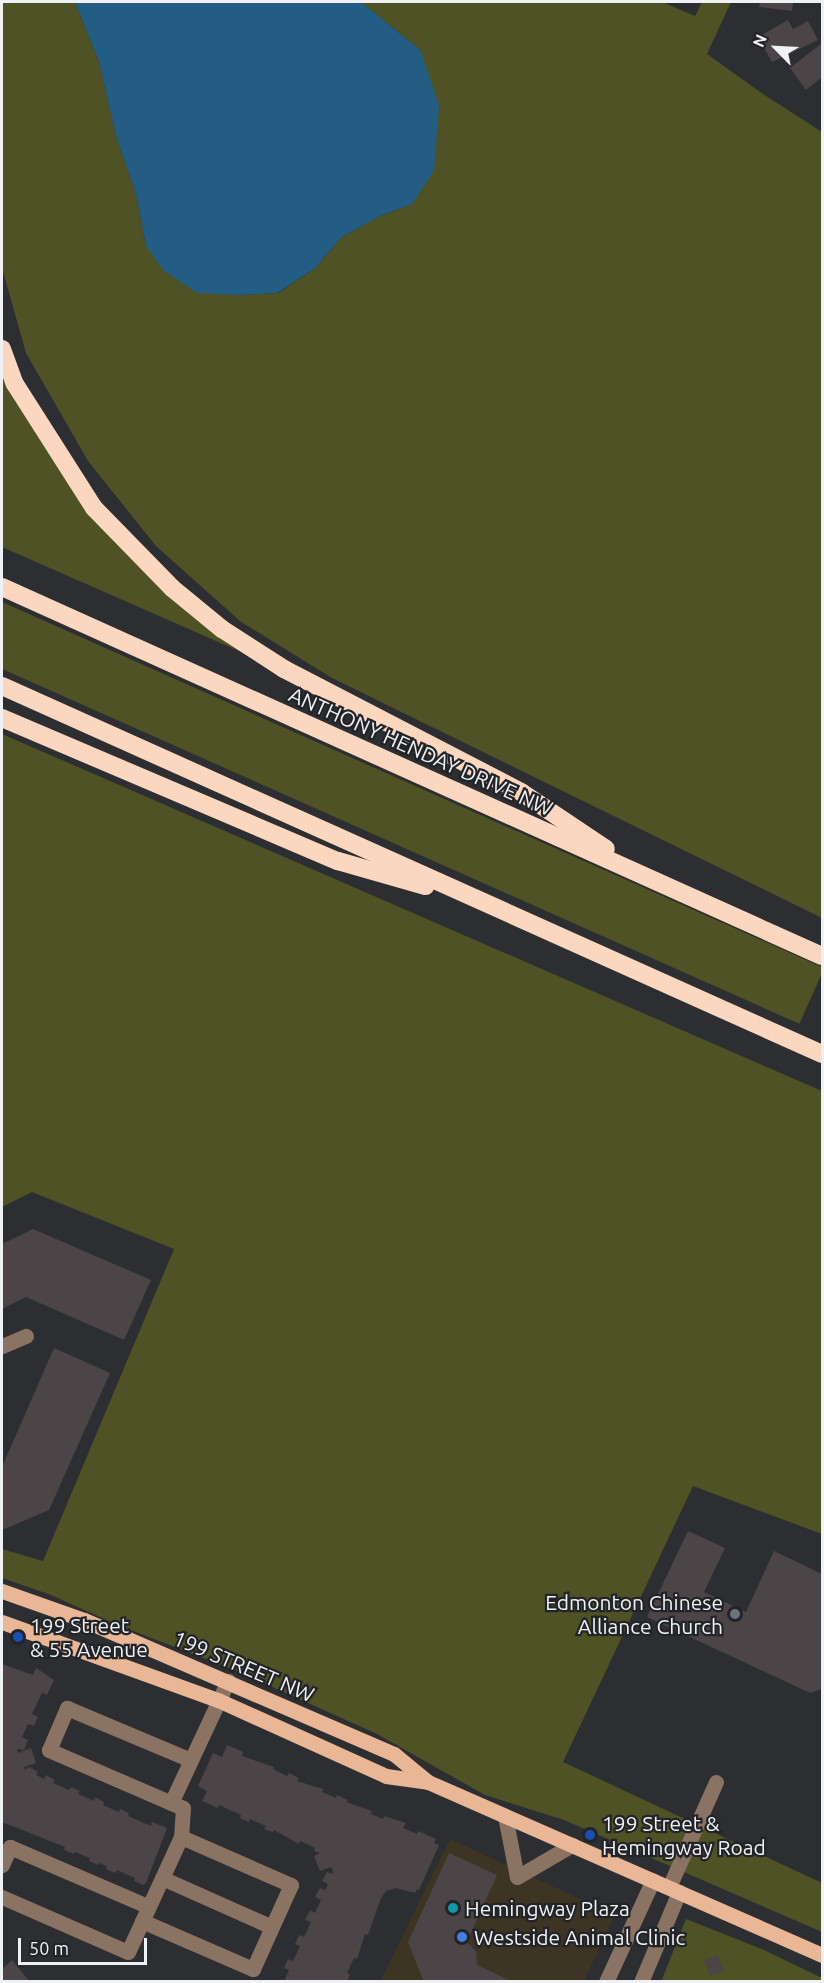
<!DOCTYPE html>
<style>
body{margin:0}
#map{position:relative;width:824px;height:1983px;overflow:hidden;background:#2c2e32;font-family:Ubuntu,sans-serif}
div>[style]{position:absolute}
.commercial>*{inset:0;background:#3d3424}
.green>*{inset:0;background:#4f5224;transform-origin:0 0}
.water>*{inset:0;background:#245d84}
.building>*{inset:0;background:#4b4547;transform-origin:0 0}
.minor>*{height:15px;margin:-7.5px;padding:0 7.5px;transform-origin:7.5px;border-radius:7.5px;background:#8b7363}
.major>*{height:15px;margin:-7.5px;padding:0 7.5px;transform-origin:7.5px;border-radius:7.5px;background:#e9b696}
.highway>*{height:18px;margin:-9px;padding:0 9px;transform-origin:9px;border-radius:9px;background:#fcd7c0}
.dots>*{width:16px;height:16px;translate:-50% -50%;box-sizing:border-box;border:3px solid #232428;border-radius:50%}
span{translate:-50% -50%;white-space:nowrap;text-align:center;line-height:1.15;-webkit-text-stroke:4.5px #232428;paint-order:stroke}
.street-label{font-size:21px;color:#f0f1f4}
.poi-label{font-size:21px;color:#f0f1f4}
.right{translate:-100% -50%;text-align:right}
.left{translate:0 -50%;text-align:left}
.frame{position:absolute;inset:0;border:3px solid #f0f1f4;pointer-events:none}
.north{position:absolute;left:746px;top:18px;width:60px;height:60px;-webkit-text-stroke:4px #232428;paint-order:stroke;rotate:294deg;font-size:16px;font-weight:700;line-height:24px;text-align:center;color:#f0f1f4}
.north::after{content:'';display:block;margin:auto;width:21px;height:27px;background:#f0f1f4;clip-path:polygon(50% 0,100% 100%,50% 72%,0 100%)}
.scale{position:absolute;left:18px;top:1938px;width:129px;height:27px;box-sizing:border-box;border:3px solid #f0f1f4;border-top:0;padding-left:8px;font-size:18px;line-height:21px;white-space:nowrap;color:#f0f1f4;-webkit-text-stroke:4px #232428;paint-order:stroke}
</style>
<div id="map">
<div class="commercial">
<div style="clip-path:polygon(450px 1839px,615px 1915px,584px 1981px,380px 1982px)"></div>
</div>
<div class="green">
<div style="clip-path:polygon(2px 2px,75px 2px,99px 62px,116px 136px,136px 194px,146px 246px,238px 295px,278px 293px,314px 269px,342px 237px,380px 216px,412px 204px,420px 50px,361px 2px,662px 2px,695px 16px,702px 2px,731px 2px,707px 54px,763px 94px,822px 132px,822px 918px,332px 678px,240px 621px,156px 546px,88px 461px,26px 353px,2px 268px)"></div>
<div style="clip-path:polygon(2px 367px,95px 518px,156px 584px,241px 652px,2px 547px)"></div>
<div style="left:2px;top:602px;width:900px;height:61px;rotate:24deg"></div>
<div style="clip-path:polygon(2px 734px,822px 1091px,822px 1534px,693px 1486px,563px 1762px,822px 1883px,822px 1932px,564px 1820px,485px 1795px,377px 1734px,232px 1669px,120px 1626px,51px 1595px,2px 1578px,2px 1549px,43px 1561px,174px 1249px,32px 1192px,2px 1207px)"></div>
<div style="clip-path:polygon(686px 1919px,764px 1950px,822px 1978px,822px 1982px,661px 1982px)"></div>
</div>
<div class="water">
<div style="clip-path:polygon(75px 2px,361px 2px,420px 50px,439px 105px,434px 171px,412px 204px,380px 216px,342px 237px,314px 269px,277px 293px,238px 295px,197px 293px,163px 270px,146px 246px,136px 194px,116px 136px,99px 62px)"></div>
</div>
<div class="building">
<div style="clip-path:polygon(760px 2px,793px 2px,792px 11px,759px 7px)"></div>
<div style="clip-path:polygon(788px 20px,793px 29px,808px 21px,818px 40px,772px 62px,758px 37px)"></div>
<div style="clip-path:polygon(822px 43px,822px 77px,806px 90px,790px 68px)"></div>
<div style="clip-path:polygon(33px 1229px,151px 1280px,124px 1340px,26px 1297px,2px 1309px,2px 1244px)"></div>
<div style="clip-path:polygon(54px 1348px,110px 1373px,49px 1510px,2px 1530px,2px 1467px)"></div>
<div style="clip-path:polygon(688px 1531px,725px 1548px,704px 1592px,746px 1612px,774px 1551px,822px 1574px,822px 1689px,810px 1693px,647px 1617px)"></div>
<div style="clip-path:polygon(2px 1664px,33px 1675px,36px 1668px,54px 1680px,47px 1695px,42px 1693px,32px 1714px,38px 1717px,34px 1726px,28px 1724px,22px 1737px,28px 1740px,24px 1750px,17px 1749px,18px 1753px,31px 1748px,36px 1763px,24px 1767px,25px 1770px,29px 1767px,38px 1772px,36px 1775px,44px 1779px,46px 1775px,55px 1780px,53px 1783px,69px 1790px,71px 1787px,80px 1791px,78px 1794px,94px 1801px,95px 1797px,104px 1802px,103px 1805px,119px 1812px,120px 1809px,129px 1813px,128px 1816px,151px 1826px,152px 1822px,167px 1828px,146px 1883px,143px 1885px,134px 1881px,135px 1878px,117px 1870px,115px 1873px,106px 1869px,107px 1866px,99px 1863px,98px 1865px,89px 1861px,90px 1858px,75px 1852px,74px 1854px,64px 1850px,65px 1847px,2px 1822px)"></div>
<div style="clip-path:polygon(227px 1745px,243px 1752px,242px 1756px,274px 1767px,273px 1769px,287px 1776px,289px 1773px,299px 1778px,297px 1781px,323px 1789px,322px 1792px,336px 1798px,337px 1795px,348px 1800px,346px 1802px,372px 1811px,371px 1814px,383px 1819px,384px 1816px,406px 1823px,403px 1828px,417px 1834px,418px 1831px,436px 1839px,434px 1843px,439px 1845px,419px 1890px,417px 1889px,415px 1893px,396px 1888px,386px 1891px,381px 1898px,368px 1935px,365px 1934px,357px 1959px,354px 1958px,347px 1973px,350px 1974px,347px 1982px,284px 1982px,289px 1970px,284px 1968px,288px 1959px,293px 1961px,300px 1946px,295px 1944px,299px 1935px,304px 1937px,311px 1922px,305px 1920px,310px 1910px,315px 1913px,321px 1900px,315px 1897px,320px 1888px,325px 1890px,328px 1884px,322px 1881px,327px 1872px,332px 1874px,333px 1872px,331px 1867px,320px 1871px,314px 1856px,320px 1853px,314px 1851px,315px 1848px,300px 1841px,299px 1844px,274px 1830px,273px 1832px,264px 1829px,266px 1826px,250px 1819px,249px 1822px,240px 1818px,241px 1815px,219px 1805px,218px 1808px,202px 1801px,207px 1791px,198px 1786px,213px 1753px,222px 1757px)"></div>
<div style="clip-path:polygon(449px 1853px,497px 1875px,467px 1942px,476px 1951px,477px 1965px,513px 1982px,424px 1982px,408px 1942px)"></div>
<div style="left:718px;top:1955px;width:17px;height:15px;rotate:69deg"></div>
<div style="clip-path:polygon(12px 1960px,30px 1982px,2px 1982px,2px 1969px)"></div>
</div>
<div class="minor">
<div style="left:2px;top:1346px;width:26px;rotate:-23deg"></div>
<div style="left:171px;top:1803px;width:135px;rotate:-65deg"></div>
<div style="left:505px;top:1816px;width:62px;rotate:78.9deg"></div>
<div style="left:517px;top:1877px;width:64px;rotate:-30.2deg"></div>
<div style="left:2px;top:1865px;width:20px;rotate:-66deg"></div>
<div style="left:10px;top:1847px;width:151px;rotate:23.3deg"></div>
<div style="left:162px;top:1878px;width:120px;rotate:24deg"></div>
<div style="left:669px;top:1887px;width:115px;rotate:-65.9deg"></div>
<div style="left:2px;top:1897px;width:137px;rotate:23.6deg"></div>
<div style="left:128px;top:1952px;width:127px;rotate:-65.3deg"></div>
<div style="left:181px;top:1837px;width:29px;rotate:-86deg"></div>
<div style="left:183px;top:1808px;width:146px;rotate:-156.6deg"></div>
<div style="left:49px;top:1750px;width:46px;rotate:-66.8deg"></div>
<div style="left:67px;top:1708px;width:134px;rotate:22.8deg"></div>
<div style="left:142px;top:1921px;width:121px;rotate:23.4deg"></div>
<div style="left:253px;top:1969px;width:92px;rotate:-65.7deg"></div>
<div style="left:291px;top:1885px;width:120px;rotate:-156.4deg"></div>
<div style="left:606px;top:1982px;width:112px;rotate:-65.3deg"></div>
<div style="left:641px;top:1982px;width:98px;rotate:-67.1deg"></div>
</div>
<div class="major">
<div style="left:2px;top:1591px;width:87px;rotate:19.5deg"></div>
<div style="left:84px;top:1620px;width:338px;rotate:23.4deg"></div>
<div style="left:394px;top:1754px;width:44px;rotate:39.5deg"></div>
<div style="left:2px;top:1622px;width:230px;rotate:19.9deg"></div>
<div style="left:218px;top:1700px;width:184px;rotate:24.3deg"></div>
<div style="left:386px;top:1776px;width:42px;rotate:8.1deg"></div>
<div style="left:428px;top:1782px;width:430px;rotate:23.7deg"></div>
</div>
<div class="highway">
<div style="left:2px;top:349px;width:37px;rotate:70deg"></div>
<div style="left:15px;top:384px;width:147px;rotate:57.5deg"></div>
<div style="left:94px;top:508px;width:112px;rotate:45.7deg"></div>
<div style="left:172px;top:588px;width:65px;rotate:39.4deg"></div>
<div style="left:222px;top:629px;width:74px;rotate:32.8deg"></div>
<div style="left:284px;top:669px;width:267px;rotate:27.4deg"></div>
<div style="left:521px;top:792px;width:102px;rotate:33.8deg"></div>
<div style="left:2px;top:587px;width:899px;rotate:24.23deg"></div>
<div style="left:2px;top:686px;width:899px;rotate:24.17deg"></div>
<div style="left:2px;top:718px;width:365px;rotate:23.1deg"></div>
<div style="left:338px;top:861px;width:91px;rotate:16deg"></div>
</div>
<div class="dots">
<div style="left:735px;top:1614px;background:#6b7280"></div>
<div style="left:18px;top:1637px;background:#1a4fb4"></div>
<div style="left:590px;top:1835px;background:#1a4fb4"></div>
<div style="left:453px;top:1908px;background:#0f9aa8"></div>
<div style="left:462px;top:1937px;background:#3f7fe0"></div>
</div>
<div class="street-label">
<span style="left:421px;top:751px;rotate:24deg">ANTHONY HENDAY DRIVE NW</span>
<span style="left:244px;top:1666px;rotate:23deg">199 STREET NW</span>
</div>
<div class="poi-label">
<span class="right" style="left:723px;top:1614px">Edmonton Chinese<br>Alliance Church</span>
<span class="left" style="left:30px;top:1637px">199 Street<br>&amp; 55 Avenue</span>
<span class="left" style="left:602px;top:1835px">199 Street &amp;<br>Hemingway Road</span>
<span class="left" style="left:465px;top:1908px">Hemingway Plaza</span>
<span class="left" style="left:474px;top:1937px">Westside Animal Clinic</span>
</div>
<div class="frame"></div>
<div class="north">N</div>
<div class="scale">50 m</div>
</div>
